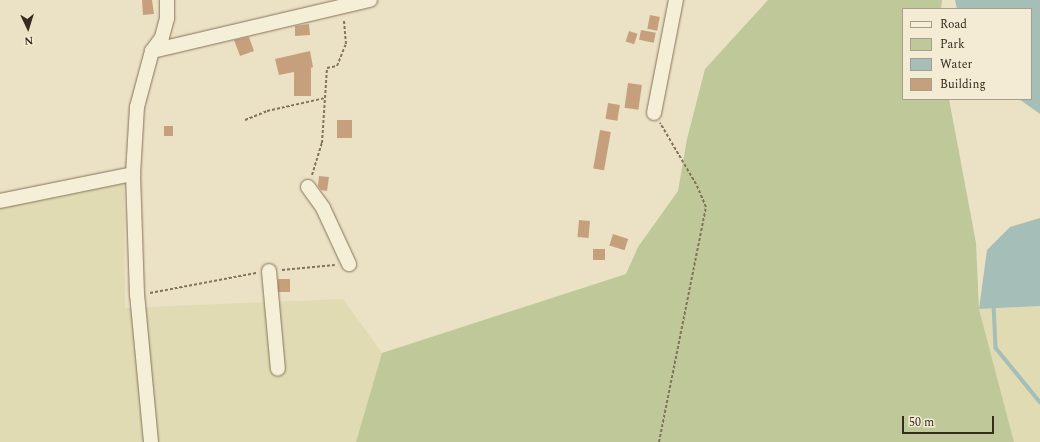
<!DOCTYPE html>
<style>
body{margin:0}
#map{position:relative;width:1040px;height:442px;overflow:hidden;background:#ebe1c4;font-family:Spectral,serif}
div>[style]{position:absolute}
.farmland>*{inset:0;background:#e0dbb2}
.green>*{inset:0;background:#bfc899}
.water>*{inset:0;background:#a6beb8}
.stream>*{height:3.5px;margin:-1.75px;padding:0 1.75px;transform-origin:1.75px;border-radius:1.75px;background:#a6beb8}
.building>*{inset:0;background:#c6a07d;transform-origin:0 0}
.path>*{height:2px;margin-top:-1px;transform-origin:0;background:repeating-linear-gradient(90deg,#84735c 0 3px,transparent 0 5px)}
.roads{filter:drop-shadow(0 0 1px #84735c) drop-shadow(0 0 1px #84735c)}
.street>*{height:14px;margin:-7px;padding:0 7px;transform-origin:7px;border-radius:7px;background:#f6efd7}
span{translate:-50% -50%;white-space:nowrap;text-align:center;line-height:1.15;-webkit-text-stroke:3.5px #f3ebd3;paint-order:stroke}
.legend{position:absolute;left:902px;top:8px;width:130px;height:92px;box-sizing:border-box;background:#f3ebd3;border:1px solid #a79e8b;margin:0;padding:5px 7px;list-style:none;font-size:12px;color:#352b1f}
.legend li{display:flex;align-items:center;gap:8px;height:20px}
.legend b{width:20px;border:1px solid #a79e8b}
.north{position:absolute;left:8px;top:8px;width:40px;height:40px;-webkit-text-stroke:3px #f3ebd3;paint-order:stroke;rotate:176deg;font-size:11px;font-weight:700;line-height:16px;text-align:center;color:#352b1f}
.north::after{content:'';display:block;margin:auto;width:14px;height:18px;background:#352b1f;clip-path:polygon(50% 0,100% 100%,50% 72%,0 100%)}
.scale{position:absolute;left:902px;top:416px;width:92px;height:18px;box-sizing:border-box;border:2px solid #352b1f;border-top:0;padding-left:5px;font-size:12px;line-height:14px;white-space:nowrap;color:#352b1f;-webkit-text-stroke:3px #f3ebd3;paint-order:stroke}
</style>
<div id="map">
<div class="farmland">
<div style="clip-path:polygon(124px 183px,125px 308px,343px 299px,382px 353px,356px 442px,0 442px,0 202px)"></div>
<div style="clip-path:polygon(1040px 306px,1040px 442px,1014px 442px,979px 309px)"></div>
</div>
<div class="green">
<div style="clip-path:polygon(768px 0,942px 0,941px 9px,903px 9px,903px 99px,949px 99px,976px 243px,979px 309px,1014px 442px,356px 442px,382px 353px,626px 274px,638px 247px,678px 191px,687px 139px,705px 69px)"></div>
</div>
<div class="water">
<div style="clip-path:polygon(955px 0,1040px 0,1040px 114px,1019px 99px,1031px 99px,1031px 9px,957px 9px)"></div>
<div style="clip-path:polygon(1040px 218px,1040px 306px,979px 309px,987px 250px,1010px 227px)"></div>
</div>
<div class="stream">
<div style="left:994px;top:305px;width:43px;rotate:87.3deg"></div>
<div style="left:996px;top:348px;width:70px;rotate:50.8deg"></div>
</div>
<div class="building">
<div style="clip-path:polygon(142px 0,152px 0,154px 14px,143px 15px)"></div>
<div style="left:650px;top:15px;width:10px;height:14px;rotate:11deg"></div>
<div style="clip-path:polygon(309px 24px,310px 35px,295px 36px,295px 26px)"></div>
<div style="left:641px;top:30px;width:15px;height:10px;rotate:11deg"></div>
<div style="left:629px;top:31px;width:9px;height:11px;rotate:18deg"></div>
<div style="clip-path:polygon(249px 37px,254px 51px,240px 56px,234px 40px)"></div>
<div style="clip-path:polygon(310px 51px,313px 67px,311px 68px,311px 96px,294px 96px,294px 72px,279px 75px,275px 59px)"></div>
<div style="left:628px;top:83px;width:14px;height:25px;rotate:8deg"></div>
<div style="left:608px;top:103px;width:12px;height:16px;rotate:9deg"></div>
<div style="left:337px;top:120px;width:15px;height:18px"></div>
<div style="left:164px;top:126px;width:9px;height:10px"></div>
<div style="left:600px;top:130px;width:11px;height:39px;rotate:10deg"></div>
<div style="clip-path:polygon(319px 176px,329px 177px,327px 191px,321px 190px,318px 186px)"></div>
<div style="left:579px;top:220px;width:11px;height:17px;rotate:5deg"></div>
<div style="left:613px;top:234px;width:16px;height:12px;rotate:18deg"></div>
<div style="left:593px;top:249px;width:12px;height:11px"></div>
<div style="left:278px;top:279px;width:12px;height:13px"></div>
</div>
<div class="path">
<div style="left:245px;top:120px;width:24px;rotate:-22deg"></div>
<div style="left:267px;top:111px;width:59px;rotate:-12.6deg"></div>
<div style="left:312px;top:175px;width:34px;rotate:-73deg"></div>
<div style="left:322px;top:143px;width:75px;rotate:-86.2deg"></div>
<div style="left:327px;top:68px;width:10px;rotate:-11deg"></div>
<div style="left:337px;top:66px;width:24px;rotate:-68deg"></div>
<div style="left:346px;top:44px;width:25px;rotate:-95deg"></div>
<div style="left:282px;top:270px;width:53px;rotate:-5.4deg"></div>
<div style="left:150px;top:293px;width:108px;rotate:-10.7deg"></div>
<div style="left:659px;top:442px;width:240px;rotate:-78.7deg"></div>
<div style="left:706px;top:207px;width:25px;rotate:-113deg"></div>
<div style="left:696px;top:184px;width:71px;rotate:-120.5deg"></div>
</div>
<div class="roads">
<div class="street">
<div style="left:152px;top:51px;width:224px;rotate:-13.2deg"></div>
<div style="left:654px;top:113px;width:115px;rotate:-79deg"></div>
<div style="left:308px;top:187px;width:26px;rotate:54deg"></div>
<div style="left:323px;top:208px;width:62px;rotate:65.1deg"></div>
<div style="left:0;top:201px;width:136px;rotate:-11.5deg"></div>
<div style="left:269px;top:271px;width:98px;rotate:84.8deg"></div>
<div style="left:151px;top:442px;width:148px;rotate:-95.4deg"></div>
<div style="left:137px;top:295px;width:121px;rotate:-91.9deg"></div>
<div style="left:133px;top:174px;width:67px;rotate:-86.6deg"></div>
<div style="left:137px;top:107px;width:58px;rotate:-75deg"></div>
<div style="left:152px;top:51px;width:17px;rotate:-54deg"></div>
<div style="left:162px;top:37px;width:20px;rotate:-75deg"></div>
<div style="left:167px;top:18px;width:18px;rotate:-90deg"></div>
</div>
</div>
<ul class="legend">
<li><b style="height:5px;background:#f6efd7"></b>Road</li>
<li><b style="height:11px;background:#bfc899"></b>Park</li>
<li><b style="height:11px;background:#a6beb8"></b>Water</li>
<li><b style="height:11px;background:#c6a07d"></b>Building</li>
</ul>
<div class="north">N</div>
<div class="scale">50 m</div>
</div>
